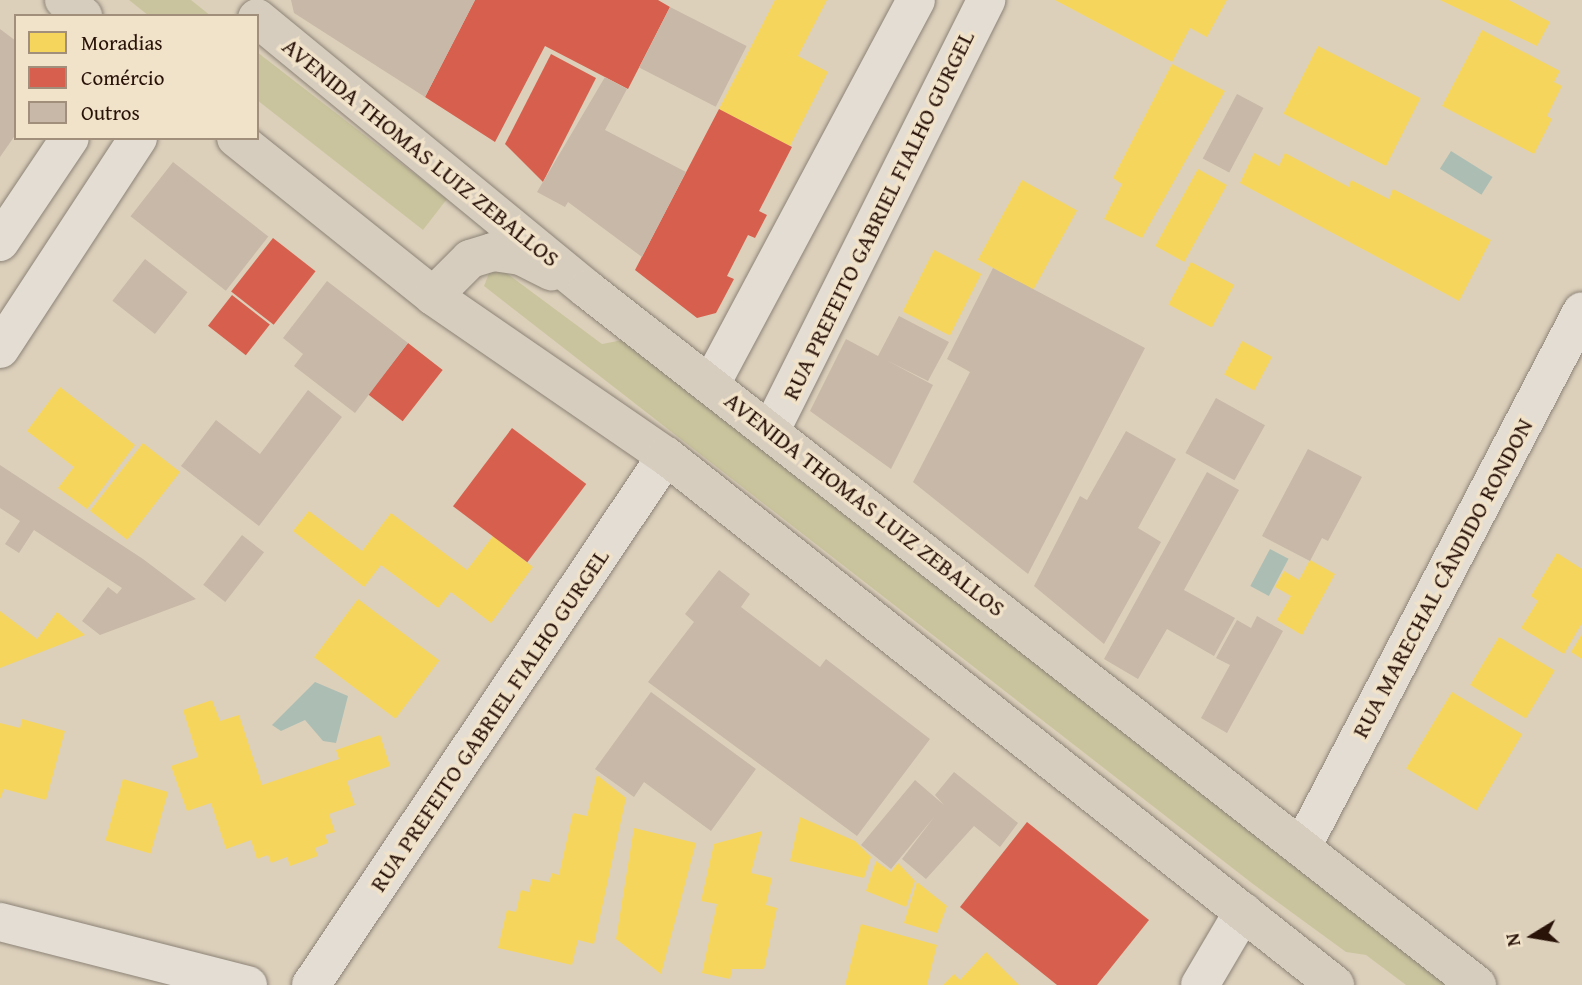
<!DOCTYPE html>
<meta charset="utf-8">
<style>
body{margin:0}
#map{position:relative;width:1582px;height:985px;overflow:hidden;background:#dcd0bb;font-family:"Gentium Book Plus",serif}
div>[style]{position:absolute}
.green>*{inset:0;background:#cac49e}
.water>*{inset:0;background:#acbeb3;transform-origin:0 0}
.homes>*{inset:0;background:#f6d55c;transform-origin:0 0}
.shops>*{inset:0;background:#d6604d;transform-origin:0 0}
.building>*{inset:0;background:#c8b8a7;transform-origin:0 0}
.roads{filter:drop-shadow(0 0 2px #8d8377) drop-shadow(0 0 2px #8d8377)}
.minor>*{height:38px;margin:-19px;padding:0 19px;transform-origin:19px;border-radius:19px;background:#e3ddd3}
.major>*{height:38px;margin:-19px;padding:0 19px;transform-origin:19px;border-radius:19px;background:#d7cdbe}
span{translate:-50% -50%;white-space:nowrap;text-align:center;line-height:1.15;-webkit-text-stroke:7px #f1e2ca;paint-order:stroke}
.street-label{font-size:24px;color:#291208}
.legend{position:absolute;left:14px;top:14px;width:245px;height:126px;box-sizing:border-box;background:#f1e2ca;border:2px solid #a18f7c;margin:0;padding:9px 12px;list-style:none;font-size:21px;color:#291208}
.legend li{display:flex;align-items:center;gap:14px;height:35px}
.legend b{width:35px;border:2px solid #a18f7c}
.north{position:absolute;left:1498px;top:901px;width:70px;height:70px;-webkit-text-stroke:5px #f1e2ca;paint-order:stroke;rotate:259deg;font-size:19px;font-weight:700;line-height:28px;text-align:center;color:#291208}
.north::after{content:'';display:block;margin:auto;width:24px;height:32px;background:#291208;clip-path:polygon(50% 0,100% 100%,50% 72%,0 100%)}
</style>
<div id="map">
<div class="green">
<div style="clip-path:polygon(129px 0,191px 0,211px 16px,149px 16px)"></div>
<div style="clip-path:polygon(257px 52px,447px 199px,423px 230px,257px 100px)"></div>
<div style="clip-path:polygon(493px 263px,602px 344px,623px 340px,1448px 985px,1406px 985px,1366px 955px,1346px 952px,1253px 884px,484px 286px)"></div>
</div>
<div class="water">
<div style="left:1451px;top:151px;width:49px;height:21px;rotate:32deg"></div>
<div style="left:1270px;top:549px;width:21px;height:42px;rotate:28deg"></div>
<div style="clip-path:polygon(315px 682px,348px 696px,336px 743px,323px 741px,305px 720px,281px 731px,272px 725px)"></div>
</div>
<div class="homes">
<div style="clip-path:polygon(775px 0,827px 0,798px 56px,828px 72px,790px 146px,719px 109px)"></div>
<div style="clip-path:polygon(1055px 0,1227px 0,1207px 37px,1190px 28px,1172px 62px)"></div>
<div style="clip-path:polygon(1440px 0,1509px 0,1550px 22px,1537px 46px)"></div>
<div style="clip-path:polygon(1482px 30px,1560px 71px,1554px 82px,1562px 86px,1547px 116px,1552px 119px,1534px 154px,1442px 106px)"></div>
<div style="left:1318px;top:46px;width:115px;height:76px;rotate:27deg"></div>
<div style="clip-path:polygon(1172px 64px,1225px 91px,1142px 238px,1104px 219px,1122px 184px,1113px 178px)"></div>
<div style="clip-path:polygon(1254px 153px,1279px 166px,1285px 153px,1349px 187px,1351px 180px,1389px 199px,1393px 189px,1491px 240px,1459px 301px,1240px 183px)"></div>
<div style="left:1198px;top:169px;width:33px;height:88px;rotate:29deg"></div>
<div style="left:1022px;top:180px;width:63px;height:91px;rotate:29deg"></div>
<div style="left:934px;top:250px;width:53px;height:69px;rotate:27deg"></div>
<div style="left:1191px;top:262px;width:49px;height:48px;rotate:28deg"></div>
<div style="left:1242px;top:341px;width:34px;height:38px;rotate:28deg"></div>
<div style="clip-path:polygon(60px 387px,135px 445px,87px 509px,58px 488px,74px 467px,27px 431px)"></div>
<div style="left:143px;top:443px;width:47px;height:86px;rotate:38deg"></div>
<div style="clip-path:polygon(309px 511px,362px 551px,391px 513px,467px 570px,493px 536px,533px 567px,491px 623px,451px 592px,438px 608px,381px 565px,364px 587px,293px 531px)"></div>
<div style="clip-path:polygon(1557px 553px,1582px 569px,1582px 623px,1564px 654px,1521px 628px,1538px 601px,1531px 596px)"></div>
<div style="clip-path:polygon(1310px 560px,1335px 574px,1302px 635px,1277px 620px,1291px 596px,1275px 587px,1284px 571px,1299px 580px)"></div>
<div style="left:358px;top:599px;width:102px;height:73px;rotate:37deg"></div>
<div style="clip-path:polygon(0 611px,37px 639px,57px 612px,85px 635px,0 668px)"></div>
<div style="clip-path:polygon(1582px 634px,1582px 659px,1571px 652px)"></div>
<div style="left:1499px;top:637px;width:65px;height:56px;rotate:31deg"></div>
<div style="left:1452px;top:692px;width:82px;height:89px;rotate:31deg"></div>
<div style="clip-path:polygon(212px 700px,220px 721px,239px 715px,262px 785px,339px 759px,336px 750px,380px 735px,390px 766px,347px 781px,355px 805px,329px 814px,335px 832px,325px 835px,328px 843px,315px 848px,318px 856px,290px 866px,287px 857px,271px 863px,268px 855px,257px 859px,251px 840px,226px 849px,211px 803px,187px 811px,171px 766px,198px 757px,183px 710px)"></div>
<div style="clip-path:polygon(22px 719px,65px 731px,46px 800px,4px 789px,0 799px,0 723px,20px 728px)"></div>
<div style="clip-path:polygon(597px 775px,626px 798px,594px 944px,578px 940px,572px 965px,498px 948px,507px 910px,516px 912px,521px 890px,529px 892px,532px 879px,549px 882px,552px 873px,559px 875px,573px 813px,587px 816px)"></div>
<div style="left:123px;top:779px;width:47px;height:64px;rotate:16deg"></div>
<div style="clip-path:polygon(800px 817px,855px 841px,871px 857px,864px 878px,790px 861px)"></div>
<div style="clip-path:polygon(634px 828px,696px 843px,661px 974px,616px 939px)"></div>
<div style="clip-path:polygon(762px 831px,751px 873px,772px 878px,766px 905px,777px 908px,764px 969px,732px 969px,730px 979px,702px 973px,717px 904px,701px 901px,714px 844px)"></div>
<div style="clip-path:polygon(876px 861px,891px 872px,898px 863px,915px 881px,906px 907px,866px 891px)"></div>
<div style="clip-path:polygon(917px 882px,947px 906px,937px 933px,904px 923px)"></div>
<div style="clip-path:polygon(861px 924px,937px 945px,927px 985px,845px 985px)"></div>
<div style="clip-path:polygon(986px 952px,1019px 985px,943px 985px,954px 974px,960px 980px)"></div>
</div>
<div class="shops">
<div style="clip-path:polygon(475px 0,658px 0,670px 7px,628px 89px,545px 46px,495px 142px,425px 97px)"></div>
<div style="clip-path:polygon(551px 54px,596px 78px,543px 182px,505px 144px)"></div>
<div style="clip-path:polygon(719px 109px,792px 147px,759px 211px,767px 215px,755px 238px,748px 235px,727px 276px,734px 279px,716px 313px,697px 318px,635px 270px)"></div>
<div style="left:273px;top:238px;width:54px;height:68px;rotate:38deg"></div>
<div style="left:232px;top:295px;width:48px;height:39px;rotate:38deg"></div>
<div style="left:408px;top:343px;width:44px;height:65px;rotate:38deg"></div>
<div style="left:512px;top:428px;width:93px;height:98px;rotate:37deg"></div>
<div style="clip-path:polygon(1027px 822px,1149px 920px,1097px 985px,1057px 985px,960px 907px)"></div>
</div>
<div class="building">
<div style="clip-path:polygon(291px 0,475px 0,425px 97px,294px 13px)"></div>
<div style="left:670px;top:7px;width:86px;height:68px;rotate:27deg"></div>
<div style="clip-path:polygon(0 29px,16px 41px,16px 134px,0 157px)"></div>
<div style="clip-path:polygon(605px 77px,627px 89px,605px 130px,686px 172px,642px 257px,568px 202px,565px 207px,537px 192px)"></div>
<div style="left:1237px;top:94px;width:30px;height:73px;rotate:28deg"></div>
<div style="left:173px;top:162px;width:121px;height:69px;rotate:38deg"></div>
<div style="left:145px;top:259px;width:54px;height:53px;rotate:38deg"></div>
<div style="clip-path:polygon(993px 268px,1145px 348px,1028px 574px,913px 482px,970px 372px,947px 359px)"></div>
<div style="clip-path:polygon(327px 281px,408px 343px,355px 413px,294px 366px,303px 354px,283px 338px)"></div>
<div style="clip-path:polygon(899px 316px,949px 342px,928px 381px,886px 360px,933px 385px,891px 469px,810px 411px,846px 339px,878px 356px)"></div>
<div style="clip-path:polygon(308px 390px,342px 417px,259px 526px,181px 466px,216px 420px,260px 454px)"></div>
<div style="left:1216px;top:398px;width:56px;height:63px;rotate:29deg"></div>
<div style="clip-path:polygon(1126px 431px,1176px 459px,1138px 528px,1161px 542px,1104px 644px,1034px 586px,1080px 496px,1087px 500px)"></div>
<div style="clip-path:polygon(1308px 449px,1362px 477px,1328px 541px,1322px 538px,1310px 561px,1262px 536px)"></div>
<div style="clip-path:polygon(0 465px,143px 559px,196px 599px,100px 635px,82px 621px,108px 587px,117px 594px,122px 588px,34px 530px,19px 553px,5px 544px,20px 521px,0 508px)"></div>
<div style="clip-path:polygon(1207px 472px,1239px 490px,1184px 590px,1235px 618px,1214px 656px,1167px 629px,1138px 679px,1104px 659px)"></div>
<div style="left:242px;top:535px;width:28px;height:63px;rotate:38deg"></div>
<div style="clip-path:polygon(719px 570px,750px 594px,741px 607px,820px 667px,826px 659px,930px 739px,857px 836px,648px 682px,694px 622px,685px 614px)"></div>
<div style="clip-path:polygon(1257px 616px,1283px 631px,1227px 733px,1201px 718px,1230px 665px,1216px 658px,1237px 620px,1251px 628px)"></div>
<div style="clip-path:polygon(651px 692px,756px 769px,711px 831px,644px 782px,634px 797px,595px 769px)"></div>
<div style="clip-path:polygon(954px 772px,1018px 823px,1000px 847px,974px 826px,926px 879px,902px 859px,935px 816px,891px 869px,861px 845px,915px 780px,944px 805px,935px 795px)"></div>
</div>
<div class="roads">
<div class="minor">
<div style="left:0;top:242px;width:125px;rotate:-56.1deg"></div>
<div style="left:0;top:349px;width:252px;rotate:-56.8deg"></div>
<div style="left:711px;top:384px;width:435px;rotate:-61.9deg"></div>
<div style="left:771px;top:430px;width:481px;rotate:-63.4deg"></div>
<div style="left:1303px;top:845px;width:602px;rotate:-62.41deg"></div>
<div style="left:0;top:922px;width:256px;rotate:14.3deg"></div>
<div style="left:311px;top:985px;width:637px;rotate:-56.14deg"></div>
<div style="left:1200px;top:985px;width:85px;rotate:-59.5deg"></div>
</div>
<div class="major">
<div style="left:64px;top:0;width:25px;rotate:40deg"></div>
<div style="left:257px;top:18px;width:427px;rotate:39.4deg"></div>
<div style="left:587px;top:289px;width:1130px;rotate:38.03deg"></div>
<div style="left:236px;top:138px;width:253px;rotate:38.7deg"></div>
<div style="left:433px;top:296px;width:283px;rotate:34.5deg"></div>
<div style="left:666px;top:456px;width:853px;rotate:38.33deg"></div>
<div style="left:433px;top:296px;width:52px;rotate:-45deg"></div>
<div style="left:470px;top:259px;width:24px;rotate:-17deg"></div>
<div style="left:493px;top:252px;width:28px;rotate:8deg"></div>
<div style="left:521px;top:256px;width:34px;rotate:27deg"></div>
</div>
</div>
<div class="street-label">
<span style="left:421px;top:152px;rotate:39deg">AVENIDA THOMAS LUIZ ZEBALLOS</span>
<span style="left:878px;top:215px;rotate:-64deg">RUA PREFEITO GABRIEL FIALHO GURGEL</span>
<span style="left:865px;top:504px;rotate:38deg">AVENIDA THOMAS LUIZ ZEBALLOS</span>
<span style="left:1442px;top:578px;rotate:-62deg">RUA MARECHAL CÂNDIDO RONDON</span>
<span style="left:489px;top:720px;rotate:-56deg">RUA PREFEITO GABRIEL FIALHO GURGEL</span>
</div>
<ul class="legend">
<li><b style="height:19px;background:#f6d55c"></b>Moradias</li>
<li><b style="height:19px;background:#d6604d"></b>Comércio</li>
<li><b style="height:19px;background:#c8b8a7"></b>Outros</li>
</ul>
<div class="north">N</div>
</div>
